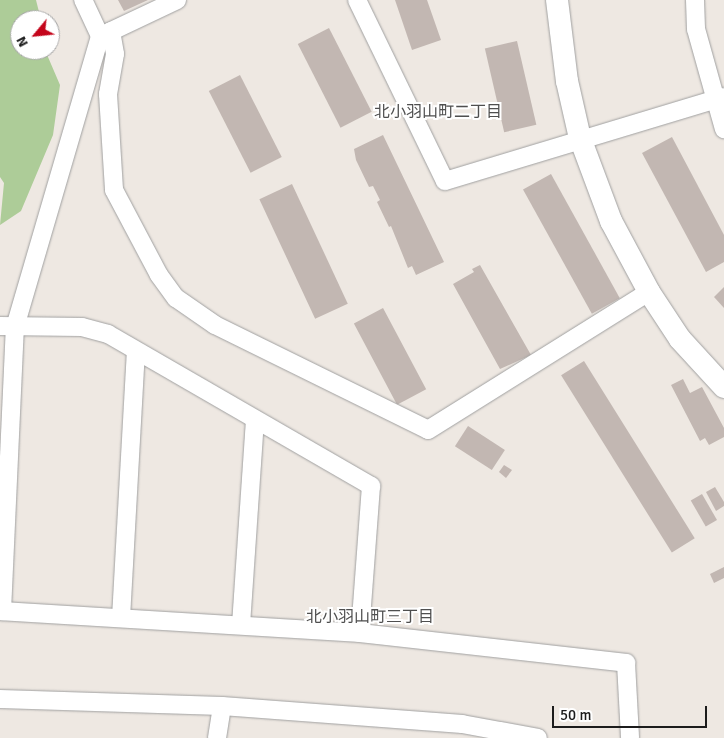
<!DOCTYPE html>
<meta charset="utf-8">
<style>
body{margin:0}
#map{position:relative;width:724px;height:738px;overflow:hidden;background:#eee8e2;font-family:Signika,"Noto Sans JP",sans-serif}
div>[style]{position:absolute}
.forest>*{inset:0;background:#adcc98}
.building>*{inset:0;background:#c2b7b2;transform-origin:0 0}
.roads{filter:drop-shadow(0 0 1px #a0a0a0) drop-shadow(0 0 1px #a0a0a0)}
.minor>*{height:18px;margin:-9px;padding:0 9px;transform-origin:9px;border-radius:9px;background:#fff}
.tertiary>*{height:22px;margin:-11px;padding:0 11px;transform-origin:11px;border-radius:11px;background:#fff}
span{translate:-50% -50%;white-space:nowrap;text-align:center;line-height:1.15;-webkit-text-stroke:4px #fff;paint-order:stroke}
.neighbourhood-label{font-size:16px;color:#4f4f4f}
.north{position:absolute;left:10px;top:10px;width:50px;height:50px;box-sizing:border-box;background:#fff;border:1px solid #a4a4a4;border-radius:50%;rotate:242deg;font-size:14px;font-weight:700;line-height:20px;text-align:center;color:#1c1c1c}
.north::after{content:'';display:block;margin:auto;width:18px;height:22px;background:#c4051b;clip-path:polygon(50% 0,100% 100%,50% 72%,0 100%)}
.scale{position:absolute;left:552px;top:706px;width:155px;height:22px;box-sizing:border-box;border:2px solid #1c1c1c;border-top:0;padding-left:6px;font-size:15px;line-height:18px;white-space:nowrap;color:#1c1c1c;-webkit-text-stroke:4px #fff;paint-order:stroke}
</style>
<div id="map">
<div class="forest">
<div style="clip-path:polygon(0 0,36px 0,41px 20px,20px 20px,20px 50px,45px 50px,60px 85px,53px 135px,21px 211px,0 225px,4px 183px,0 177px)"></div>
</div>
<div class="building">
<div style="clip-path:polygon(118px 0,148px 0,124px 11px)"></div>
<div style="clip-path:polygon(395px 0,427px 0,441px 40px,412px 50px)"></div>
<div style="left:329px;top:28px;width:94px;height:35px;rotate:63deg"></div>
<div style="left:517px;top:41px;width:86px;height:33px;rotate:77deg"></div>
<div style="left:240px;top:75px;width:92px;height:35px;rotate:63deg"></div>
<div style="clip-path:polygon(383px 135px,444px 262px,416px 275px,412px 266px,408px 268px,391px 226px,389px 227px,377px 202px,380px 200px,373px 186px,369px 187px,356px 160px,354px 149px)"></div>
<div style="clip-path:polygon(672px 137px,724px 235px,724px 262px,706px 272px,642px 153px)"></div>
<div style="left:551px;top:174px;width:142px;height:32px;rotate:61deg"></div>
<div style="left:292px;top:184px;width:132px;height:36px;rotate:65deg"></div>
<div style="clip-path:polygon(480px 265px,531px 355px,500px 369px,453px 284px,474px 272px,472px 269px)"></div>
<div style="clip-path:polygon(724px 287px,724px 308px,714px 297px)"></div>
<div style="left:383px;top:308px;width:92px;height:33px;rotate:62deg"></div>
<div style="left:584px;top:361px;width:209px;height:27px;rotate:58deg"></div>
<div style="clip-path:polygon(683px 379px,690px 393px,702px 387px,724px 428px,724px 437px,709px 445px,705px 438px,700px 441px,671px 385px)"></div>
<div style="left:468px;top:426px;width:44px;height:24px;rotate:33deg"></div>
<div style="clip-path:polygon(504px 465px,512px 470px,506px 478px,499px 472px)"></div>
<div style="clip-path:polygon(715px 487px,724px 502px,724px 506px,716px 511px,706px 492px)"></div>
<div style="left:702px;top:494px;width:30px;height:13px;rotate:60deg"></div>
<div style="clip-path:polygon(724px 567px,724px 578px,714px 583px,710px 574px)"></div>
</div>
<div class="roads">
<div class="minor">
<div style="left:357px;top:0;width:201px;rotate:64.1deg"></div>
<div style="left:445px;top:181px;width:291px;rotate:-16.8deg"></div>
<div style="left:695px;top:0;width:29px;rotate:88deg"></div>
<div style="left:696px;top:29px;width:104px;rotate:74.4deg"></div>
<div style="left:111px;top:31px;width:23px;rotate:80deg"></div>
<div style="left:115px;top:54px;width:41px;rotate:99.9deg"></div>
<div style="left:108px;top:94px;width:96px;rotate:86.4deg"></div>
<div style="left:114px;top:190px;width:96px;rotate:62.1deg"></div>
<div style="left:159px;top:275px;width:29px;rotate:54deg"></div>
<div style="left:176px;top:298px;width:47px;rotate:34.7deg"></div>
<div style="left:215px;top:325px;width:237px;rotate:26.2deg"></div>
<div style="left:428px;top:430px;width:261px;rotate:-32deg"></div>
<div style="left:101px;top:36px;width:84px;rotate:-25.3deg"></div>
<div style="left:0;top:326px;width:82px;rotate:0.7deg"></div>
<div style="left:82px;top:327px;width:27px;rotate:15deg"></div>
<div style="left:108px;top:334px;width:304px;rotate:30deg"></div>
<div style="left:371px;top:486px;width:147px;rotate:94.3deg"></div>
<div style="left:0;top:611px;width:361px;rotate:3.5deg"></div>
<div style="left:360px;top:633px;width:268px;rotate:6.4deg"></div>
<div style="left:626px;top:663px;width:75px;rotate:86.9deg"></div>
<div style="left:2px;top:611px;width:284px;rotate:-87.4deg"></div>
<div style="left:15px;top:327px;width:303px;rotate:-73.7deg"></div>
<div style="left:100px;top:36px;width:40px;rotate:-115deg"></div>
<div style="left:121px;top:618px;width:267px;rotate:-86.8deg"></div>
<div style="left:241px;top:625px;width:205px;rotate:-86.1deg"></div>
<div style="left:0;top:699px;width:222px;rotate:1.8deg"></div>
<div style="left:222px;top:706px;width:241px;rotate:4.3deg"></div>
<div style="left:462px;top:724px;width:77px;rotate:10.4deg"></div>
<div style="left:217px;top:738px;width:32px;rotate:-81deg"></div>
</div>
<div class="tertiary">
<div style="left:557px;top:0;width:82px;rotate:83deg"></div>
<div style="left:567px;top:81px;width:58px;rotate:77.2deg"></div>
<div style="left:580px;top:138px;width:89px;rotate:69.5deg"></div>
<div style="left:611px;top:221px;width:81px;rotate:61.8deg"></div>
<div style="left:649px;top:292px;width:56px;rotate:56.6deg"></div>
<div style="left:680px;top:339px;width:65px;rotate:47.5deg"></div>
</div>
</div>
<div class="neighbourhood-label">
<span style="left:438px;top:112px">北小羽山町二丁目</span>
<span style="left:370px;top:617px">北小羽山町三丁目</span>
</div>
<div class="north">N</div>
<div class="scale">50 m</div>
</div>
